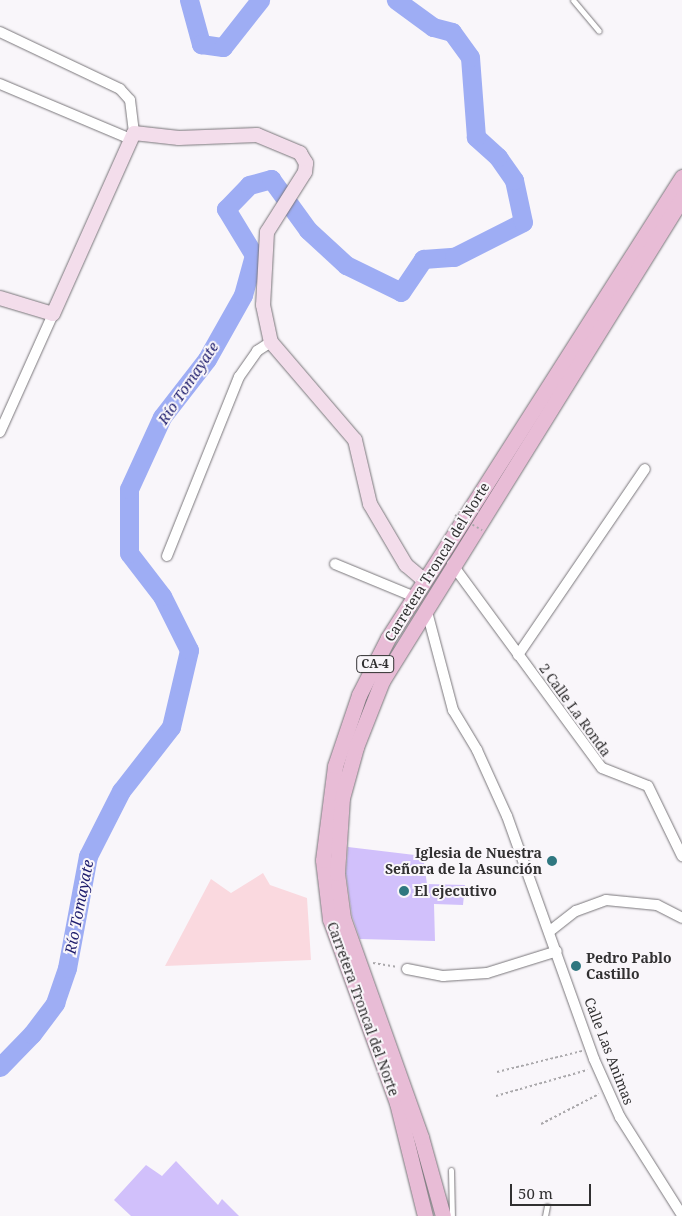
<!DOCTYPE html>
<meta charset="utf-8">
<style>
body{margin:0}
#map{position:relative;width:682px;height:1216px;overflow:hidden;background:#f9f6fa;font-family:"Noto Serif",serif}
div>[style]{position:absolute}
.green>*{inset:0;background:#fad9df}
.river>*{height:19px;margin:-9.5px;padding:0 9.5px;transform-origin:9.5px;border-radius:9.5px;background:#9eadf4}
.building>*{inset:0;background:#d1c0fb}
.path>*{height:2px;margin-top:-1px;transform-origin:0;background:repeating-linear-gradient(90deg,#aaa8ab 0 2.5px,transparent 0 5px)}
.roads{filter:drop-shadow(0 0 1px #79767a) drop-shadow(0 0 1px #79767a)}
.lane>*{height:5px;margin:-2.5px;padding:0 2.5px;transform-origin:2.5px;border-radius:2.5px;background:#fff}
.street>*{height:10px;margin:-5px;padding:0 5px;transform-origin:5px;border-radius:5px;background:#fff}
.secondary>*{height:14px;margin:-7px;padding:0 7px;transform-origin:7px;border-radius:7px;background:#f3ddeb}
.primary>*{height:15px;margin:-7.5px;padding:0 7.5px;transform-origin:7.5px;border-radius:7.5px;background:#e8bcd6}
.path-bridge>*{height:2px;margin-top:-1px;transform-origin:0;background:repeating-linear-gradient(90deg,#aaa8ab 0 2.5px,transparent 0 5px)}
.dots>*{width:14px;height:14px;translate:-50% -50%;box-sizing:border-box;border:2px solid #f9f6fa;border-radius:50%}
span{translate:-50% -50%;white-space:nowrap;text-align:center;line-height:1.15;-webkit-text-stroke:4px #f9f6fa;paint-order:stroke}
.shield-label span{padding:1px 4px;background:#f9f6fa;border:1px solid;border-radius:4px;-webkit-text-stroke-width:0}
.shield-label{font-size:12px;color:#313031;font-weight:700}
.street-label{font-size:14px;color:#313031}
.poi-label{font-size:14px;color:#313031;font-weight:700}
.right{translate:-100% -50%;text-align:right}
.left{translate:0 -50%;text-align:left}
.water-label{font-size:15px;color:#1e1d6d;font-style:italic}
.scale{position:absolute;left:510px;top:1184px;width:81px;height:22px;box-sizing:border-box;border:2px solid #313031;border-top:0;padding-left:6px;font-size:15px;line-height:18px;white-space:nowrap;color:#313031;-webkit-text-stroke:4px #f9f6fa;paint-order:stroke}
</style>
<div id="map">
<div class="green">
<div style="clip-path:polygon(263px 873px,270px 885px,307px 898px,311px 960px,165px 966px,211px 879px,231px 893px)"></div>
</div>
<div class="river">
<div style="left:189px;top:0;width:46px;rotate:74.7deg"></div>
<div style="left:201px;top:44px;width:22px;rotate:8deg"></div>
<div style="left:223px;top:47px;width:60px;rotate:-51.8deg"></div>
<div style="left:0;top:1067px;width:46px;rotate:-45.9deg"></div>
<div style="left:32px;top:1034px;width:39px;rotate:-53deg"></div>
<div style="left:55px;top:1003px;width:37px;rotate:-71deg"></div>
<div style="left:67px;top:968px;width:114px;rotate:-79.4deg"></div>
<div style="left:88px;top:856px;width:73px;rotate:-63.1deg"></div>
<div style="left:121px;top:791px;width:81px;rotate:-52deg"></div>
<div style="left:171px;top:727px;width:79px;rotate:-76.8deg"></div>
<div style="left:189px;top:650px;width:60px;rotate:-116.6deg"></div>
<div style="left:162px;top:596px;width:54px;rotate:-127.5deg"></div>
<div style="left:129px;top:553px;width:64px;rotate:-90deg"></div>
<div style="left:129px;top:489px;width:79px;rotate:-65.4deg"></div>
<div style="left:162px;top:417px;width:73px;rotate:-52.2deg"></div>
<div style="left:207px;top:359px;width:73px;rotate:-60.6deg"></div>
<div style="left:243px;top:295px;width:41px;rotate:-74.6deg"></div>
<div style="left:254px;top:255px;width:54px;rotate:-121.3deg"></div>
<div style="left:226px;top:209px;width:33px;rotate:-46deg"></div>
<div style="left:249px;top:185px;width:23px;rotate:-15deg"></div>
<div style="left:271px;top:179px;width:63px;rotate:54deg"></div>
<div style="left:308px;top:230px;width:52px;rotate:42.6deg"></div>
<div style="left:346px;top:265px;width:61px;rotate:26.1deg"></div>
<div style="left:401px;top:292px;width:40px;rotate:-56deg"></div>
<div style="left:423px;top:259px;width:31px;rotate:-4deg"></div>
<div style="left:454px;top:257px;width:77px;rotate:-26.9deg"></div>
<div style="left:523px;top:222px;width:43px;rotate:-102.1deg"></div>
<div style="left:514px;top:180px;width:28px;rotate:-125deg"></div>
<div style="left:498px;top:157px;width:30px;rotate:-138deg"></div>
<div style="left:476px;top:137px;width:80px;rotate:-94.3deg"></div>
<div style="left:470px;top:57px;width:31px;rotate:-126deg"></div>
<div style="left:452px;top:32px;width:20px;rotate:-165deg"></div>
<div style="left:433px;top:27px;width:46px;rotate:-143.9deg"></div>
</div>
<div class="building">
<div style="clip-path:polygon(348px 847px,423px 856px,427px 884px,465px 885px,463px 905px,434px 904px,435px 941px,360px 939px,352px 916px,346px 873px)"></div>
<div style="clip-path:polygon(176px 1161px,218px 1205px,222px 1199px,239px 1216px,131px 1216px,114px 1200px,146px 1165px,162px 1176px)"></div>
</div>
<div class="path">
<div style="left:373px;top:963px;width:25px;rotate:9deg"></div>
<div style="left:497px;top:1072px;width:88px;rotate:-13.9deg"></div>
<div style="left:496px;top:1096px;width:95px;rotate:-15.9deg"></div>
<div style="left:541px;top:1124px;width:65px;rotate:-27.3deg"></div>
</div>
<div class="roads">
<div class="lane">
<div style="left:573px;top:0;width:40px;rotate:50deg"></div>
<div style="left:451px;top:1170px;width:46px;rotate:88.8deg"></div>
<div style="left:545px;top:1216px;width:10px;rotate:-79deg"></div>
</div>
<div class="street">
<div style="left:0;top:32px;width:133px;rotate:25.4deg"></div>
<div style="left:120px;top:89px;width:15px;rotate:48deg"></div>
<div style="left:130px;top:100px;width:33px;rotate:83deg"></div>
<div style="left:0;top:84px;width:142px;rotate:22.8deg"></div>
<div style="left:0;top:432px;width:129px;rotate:-65.8deg"></div>
<div style="left:167px;top:556px;width:193px;rotate:-68.1deg"></div>
<div style="left:239px;top:377px;width:32px;rotate:-55deg"></div>
<div style="left:257px;top:351px;width:17px;rotate:-33deg"></div>
<div style="left:335px;top:564px;width:87px;rotate:22.4deg"></div>
<div style="left:452px;top:564px;width:253px;rotate:53.7deg"></div>
<div style="left:602px;top:768px;width:49px;rotate:21.4deg"></div>
<div style="left:648px;top:786px;width:78px;rotate:64.1deg"></div>
<div style="left:426px;top:608px;width:106px;rotate:75.2deg"></div>
<div style="left:453px;top:710px;width:47px;rotate:59deg"></div>
<div style="left:477px;top:750px;width:72px;rotate:65.6deg"></div>
<div style="left:507px;top:816px;width:258px;rotate:70.3deg"></div>
<div style="left:594px;top:1059px;width:64px;rotate:65.9deg"></div>
<div style="left:620px;top:1117px;width:116px;rotate:57.7deg"></div>
<div style="left:518px;top:655px;width:225px;rotate:-55.7deg"></div>
<div style="left:550px;top:931px;width:33px;rotate:-38deg"></div>
<div style="left:576px;top:911px;width:32px;rotate:-20deg"></div>
<div style="left:606px;top:900px;width:51px;rotate:5.6deg"></div>
<div style="left:657px;top:905px;width:28px;rotate:27deg"></div>
<div style="left:407px;top:969px;width:37px;rotate:11deg"></div>
<div style="left:443px;top:976px;width:44px;rotate:-3.9deg"></div>
<div style="left:487px;top:973px;width:73px;rotate:-17.4deg"></div>
</div>
<div class="secondary">
<div style="left:0;top:298px;width:55px;rotate:16.8deg"></div>
<div style="left:53px;top:314px;width:198px;rotate:-65.9deg"></div>
<div style="left:134px;top:133px;width:45px;rotate:6.3deg"></div>
<div style="left:179px;top:138px;width:78px;rotate:-2.2deg"></div>
<div style="left:257px;top:135px;width:47px;rotate:22.7deg"></div>
<div style="left:300px;top:153px;width:12px;rotate:59deg"></div>
<div style="left:306px;top:163px;width:9px;rotate:96deg"></div>
<div style="left:305px;top:172px;width:71px;rotate:122.3deg"></div>
<div style="left:267px;top:232px;width:73px;rotate:93.1deg"></div>
<div style="left:263px;top:305px;width:38px;rotate:78deg"></div>
<div style="left:271px;top:342px;width:129px;rotate:49.4deg"></div>
<div style="left:355px;top:440px;width:66px;rotate:76.8deg"></div>
<div style="left:370px;top:504px;width:71px;rotate:59.5deg"></div>
<div style="left:406px;top:565px;width:25px;rotate:40deg"></div>
</div>
<div class="primary">
<div style="left:425px;top:1216px;width:116px;rotate:-103.9deg"></div>
<div style="left:397px;top:1103px;width:196px;rotate:-110deg"></div>
<div style="left:330px;top:919px;width:59px;rotate:-96.8deg"></div>
<div style="left:323px;top:860px;width:95px;rotate:-82.7deg"></div>
<div style="left:335px;top:766px;width:75px;rotate:-71.3deg"></div>
<div style="left:359px;top:695px;width:64px;rotate:-63deg"></div>
<div style="left:388px;top:638px;width:547px;rotate:-57.47deg"></div>
<div style="left:443px;top:1216px;width:82px;rotate:-105.6deg"></div>
<div style="left:421px;top:1137px;width:232px;rotate:-109.6deg"></div>
<div style="left:343px;top:918px;width:45px;rotate:-97.6deg"></div>
<div style="left:337px;top:873px;width:75px;rotate:-86.2deg"></div>
<div style="left:342px;top:798px;width:53px;rotate:-74.6deg"></div>
<div style="left:356px;top:747px;width:71px;rotate:-68.5deg"></div>
<div style="left:382px;top:681px;width:569px;rotate:-58.15deg"></div>
</div>
</div>
<div class="path-bridge">
<div style="left:455px;top:515px;width:31px;rotate:29deg"></div>
</div>
<div class="dots">
<div style="left:552px;top:861px;background:#2f7780"></div>
<div style="left:404px;top:891px;background:#2f7780"></div>
<div style="left:576px;top:966px;background:#2f7780"></div>
</div>
<div class="shield-label">
<span style="left:375px;top:664px">CA-4</span>
</div>
<div class="street-label">
<span style="left:437px;top:562px;rotate:-58deg">Carretera Troncal del Norte</span>
<span style="left:575px;top:710px;rotate:54deg">2 Calle La Ronda</span>
<span style="left:363px;top:1009px;rotate:70deg">Carretera Troncal del Norte</span>
<span style="left:609px;top:1051px;rotate:69deg">Calle Las Animas</span>
</div>
<div class="poi-label">
<span class="right" style="left:542px;top:861px">Iglesia de Nuestra<br>Señora de la Asunción</span>
<span class="left" style="left:414px;top:891px">El ejecutivo</span>
<span class="left" style="left:586px;top:966px">Pedro Pablo<br>Castillo</span>
</div>
<div class="water-label">
<span style="left:188px;top:383px;rotate:-56deg">Río Tomayate</span>
<span style="left:79px;top:907px;rotate:-79deg">Río Tomayate</span>
</div>
<div class="scale">50 m</div>
</div>
